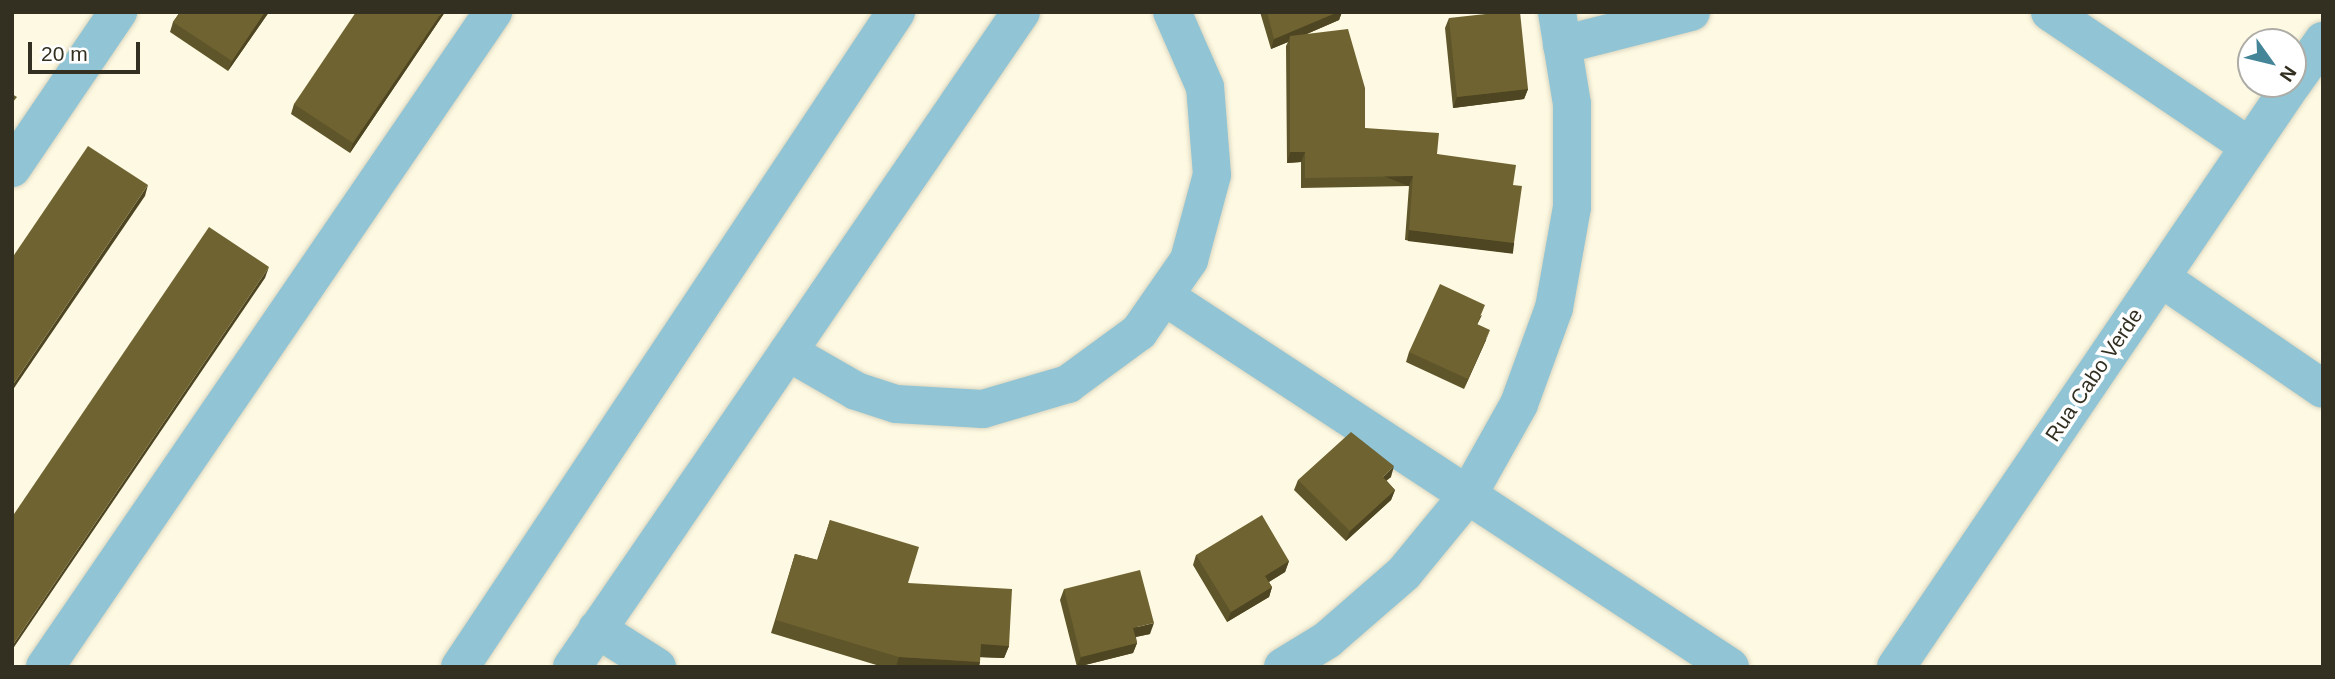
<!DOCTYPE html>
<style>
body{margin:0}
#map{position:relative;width:2335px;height:679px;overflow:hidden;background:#fef9e2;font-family:Arial,sans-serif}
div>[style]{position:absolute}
.roads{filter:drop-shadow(0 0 2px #d9d5bf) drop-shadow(0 0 2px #d9d5bf)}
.minor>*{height:38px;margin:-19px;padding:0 19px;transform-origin:19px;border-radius:19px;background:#91c5d5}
.wall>*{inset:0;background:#5f552a}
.shaded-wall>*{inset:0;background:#4e4522;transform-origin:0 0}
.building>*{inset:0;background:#6f6331}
span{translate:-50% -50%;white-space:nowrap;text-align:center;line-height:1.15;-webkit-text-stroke:7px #fff;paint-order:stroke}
.street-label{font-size:21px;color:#333021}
.frame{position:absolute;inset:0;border:14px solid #333021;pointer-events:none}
.north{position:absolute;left:2237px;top:28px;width:70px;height:70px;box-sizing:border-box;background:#fff;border:2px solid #adaca6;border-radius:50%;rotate:124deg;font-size:19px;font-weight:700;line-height:28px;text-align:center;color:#333021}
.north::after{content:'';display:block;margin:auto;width:24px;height:32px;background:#458598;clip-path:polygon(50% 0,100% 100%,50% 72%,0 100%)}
.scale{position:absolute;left:28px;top:42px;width:112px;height:32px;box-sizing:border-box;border:4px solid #333021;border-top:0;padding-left:9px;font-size:21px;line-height:24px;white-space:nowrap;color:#333021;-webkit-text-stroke:5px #fff;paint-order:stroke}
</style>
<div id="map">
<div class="roads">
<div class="minor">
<div style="left:2050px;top:12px;width:240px;rotate:34deg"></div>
<div style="left:1562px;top:45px;width:133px;rotate:-14.3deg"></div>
<div style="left:2293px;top:83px;width:52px;rotate:-54.5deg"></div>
<div style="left:12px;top:168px;width:189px;rotate:-55.8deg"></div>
<div style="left:2161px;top:278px;width:196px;rotate:34.4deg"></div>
<div style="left:1167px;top:298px;width:673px;rotate:33.24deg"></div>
<div style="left:788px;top:352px;width:78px;rotate:29.8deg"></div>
<div style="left:856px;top:391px;width:42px;rotate:18deg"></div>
<div style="left:896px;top:404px;width:87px;rotate:3.3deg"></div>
<div style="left:983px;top:409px;width:89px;rotate:-16.4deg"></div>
<div style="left:1068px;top:384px;width:88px;rotate:-36.2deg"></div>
<div style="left:1139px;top:332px;width:88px;rotate:-55.2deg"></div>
<div style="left:1189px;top:260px;width:88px;rotate:-74.9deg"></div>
<div style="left:1212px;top:175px;width:88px;rotate:-94.5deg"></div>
<div style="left:1205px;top:87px;width:82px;rotate:-113.7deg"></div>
<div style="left:597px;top:629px;width:71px;rotate:32.3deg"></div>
<div style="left:45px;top:667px;width:794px;rotate:-55.63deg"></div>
<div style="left:460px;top:667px;width:787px;rotate:-56.35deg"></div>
<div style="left:572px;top:667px;width:794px;rotate:-55.57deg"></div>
<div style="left:1283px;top:667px;width:52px;rotate:-31.5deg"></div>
<div style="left:1327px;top:640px;width:102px;rotate:-41deg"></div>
<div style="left:1404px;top:573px;width:101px;rotate:-50.6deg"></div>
<div style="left:1468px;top:495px;width:104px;rotate:-60.7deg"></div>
<div style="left:1519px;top:404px;width:102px;rotate:-70deg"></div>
<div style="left:1554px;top:308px;width:103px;rotate:-79.9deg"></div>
<div style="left:1572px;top:207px;width:103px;rotate:-90deg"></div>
<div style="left:1572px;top:104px;width:93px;rotate:-99.3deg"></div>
<div style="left:1896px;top:667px;width:705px;rotate:-55.81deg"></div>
</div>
</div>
<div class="wall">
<div style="clip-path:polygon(180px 12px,269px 12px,228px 71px,170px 32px,173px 22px)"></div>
<div style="clip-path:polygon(445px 12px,350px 153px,291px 114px,294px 104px)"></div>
<div style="clip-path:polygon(1260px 12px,1342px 12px,1339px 20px,1307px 34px,1365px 128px,1437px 154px,1513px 185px,1514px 243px,1511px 253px,1405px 240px,1409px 186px,1301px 188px,1301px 162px,1287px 163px,1286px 46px,1288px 42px,1271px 49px)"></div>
<div style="clip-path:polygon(1449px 18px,1528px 89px,1524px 99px,1453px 108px,1445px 28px)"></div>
<div style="clip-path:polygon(1482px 315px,1477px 325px,1486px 340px,1464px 389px,1406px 362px,1409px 352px)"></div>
<div style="clip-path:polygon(1391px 477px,1386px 480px,1395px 490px,1391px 500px,1346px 541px,1294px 490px,1298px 480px)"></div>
<div style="clip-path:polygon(830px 520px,908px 583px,1009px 646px,1004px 658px,980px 657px,979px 667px,883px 667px,771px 633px,795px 554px,817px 560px)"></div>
<div style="clip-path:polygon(1196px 555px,1289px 561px,1285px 572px,1269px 582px,1272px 587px,1269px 597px,1227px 622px,1193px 565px)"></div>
<div style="clip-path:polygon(1064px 589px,1150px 634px,1136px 637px,1137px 643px,1133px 653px,1077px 667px,1060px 600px)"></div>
</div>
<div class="shaded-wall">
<div style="clip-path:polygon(265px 12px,269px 12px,228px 71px,232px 61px)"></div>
<div style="clip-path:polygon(442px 12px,445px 12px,350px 153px,353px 143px)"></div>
<div style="clip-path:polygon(1338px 12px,1342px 12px,1339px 20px,1290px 41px,1290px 36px,1288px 42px,1271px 49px,1274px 39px)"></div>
<div style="clip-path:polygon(1528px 89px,1524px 99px,1453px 108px,1457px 97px)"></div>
<div style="clip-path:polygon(1290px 152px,1305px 152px,1301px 162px,1287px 163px)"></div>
<div style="left:1413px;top:176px;width:11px;height:108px;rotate:112deg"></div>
<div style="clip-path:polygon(148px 185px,145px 196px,12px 391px,12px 386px)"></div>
<div style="left:1409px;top:230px;width:106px;height:11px;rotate:7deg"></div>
<div style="clip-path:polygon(269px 267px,265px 278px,12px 650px,12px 646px)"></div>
<div style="clip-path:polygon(1490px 330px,1486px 340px,1464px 389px,1468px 379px)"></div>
<div style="clip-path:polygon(1394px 466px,1391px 477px,1379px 487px,1383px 477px)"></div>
<div style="clip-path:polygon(1395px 490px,1391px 500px,1346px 541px,1350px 531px)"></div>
<div style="clip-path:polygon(1289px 561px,1285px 572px,1262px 586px,1265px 576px)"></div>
<div style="clip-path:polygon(1272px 587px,1269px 597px,1227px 622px,1231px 612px)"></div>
<div style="clip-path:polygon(1154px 623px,1150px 634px,1130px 638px,1133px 628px)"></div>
<div style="clip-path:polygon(1137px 643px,1133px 653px,1077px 667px,1081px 657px)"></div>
<div style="clip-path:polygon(981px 644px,1009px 646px,1004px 658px,976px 657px)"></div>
<div style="clip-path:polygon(899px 657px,980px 662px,979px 667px,896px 667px)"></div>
</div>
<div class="building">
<div style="clip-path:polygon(180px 12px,265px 12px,232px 61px,173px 22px)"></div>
<div style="clip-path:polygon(356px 12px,442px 12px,353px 143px,294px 104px)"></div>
<div style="clip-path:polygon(1267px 12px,1338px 12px,1274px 39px)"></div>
<div style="clip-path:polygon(1504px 12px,1520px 12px,1528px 89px,1457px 97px,1449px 18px)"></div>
<div style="clip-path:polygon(1348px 29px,1365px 88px,1365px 128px,1439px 133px,1437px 154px,1516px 165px,1513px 185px,1522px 186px,1514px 243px,1409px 230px,1413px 176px,1305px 178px,1305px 152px,1290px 152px,1290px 36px)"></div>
<div style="clip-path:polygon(12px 94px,17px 97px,12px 103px)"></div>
<div style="clip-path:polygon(88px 146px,148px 185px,12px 386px,12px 258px)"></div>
<div style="clip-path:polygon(209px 227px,269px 267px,12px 646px,12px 517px)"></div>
<div style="clip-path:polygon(1440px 284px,1485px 305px,1477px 324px,1490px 330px,1468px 379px,1409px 352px)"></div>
<div style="clip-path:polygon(1351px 432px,1394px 466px,1383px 477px,1395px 490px,1350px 531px,1298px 480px)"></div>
<div style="clip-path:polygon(1262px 515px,1289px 561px,1265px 576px,1272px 587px,1231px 612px,1196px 555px)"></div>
<div style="clip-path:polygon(830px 520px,919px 547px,908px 583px,1012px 589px,1009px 646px,981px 644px,980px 662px,899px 657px,776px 620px,795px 554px,818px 560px)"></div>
<div style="clip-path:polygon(1140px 570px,1154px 623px,1133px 628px,1137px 643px,1081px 657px,1064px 589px)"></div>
</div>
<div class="street-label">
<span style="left:2094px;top:375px;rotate:-56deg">Rua Cabo Verde</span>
</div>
<div class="frame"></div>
<div class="north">N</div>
<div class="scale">20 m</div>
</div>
